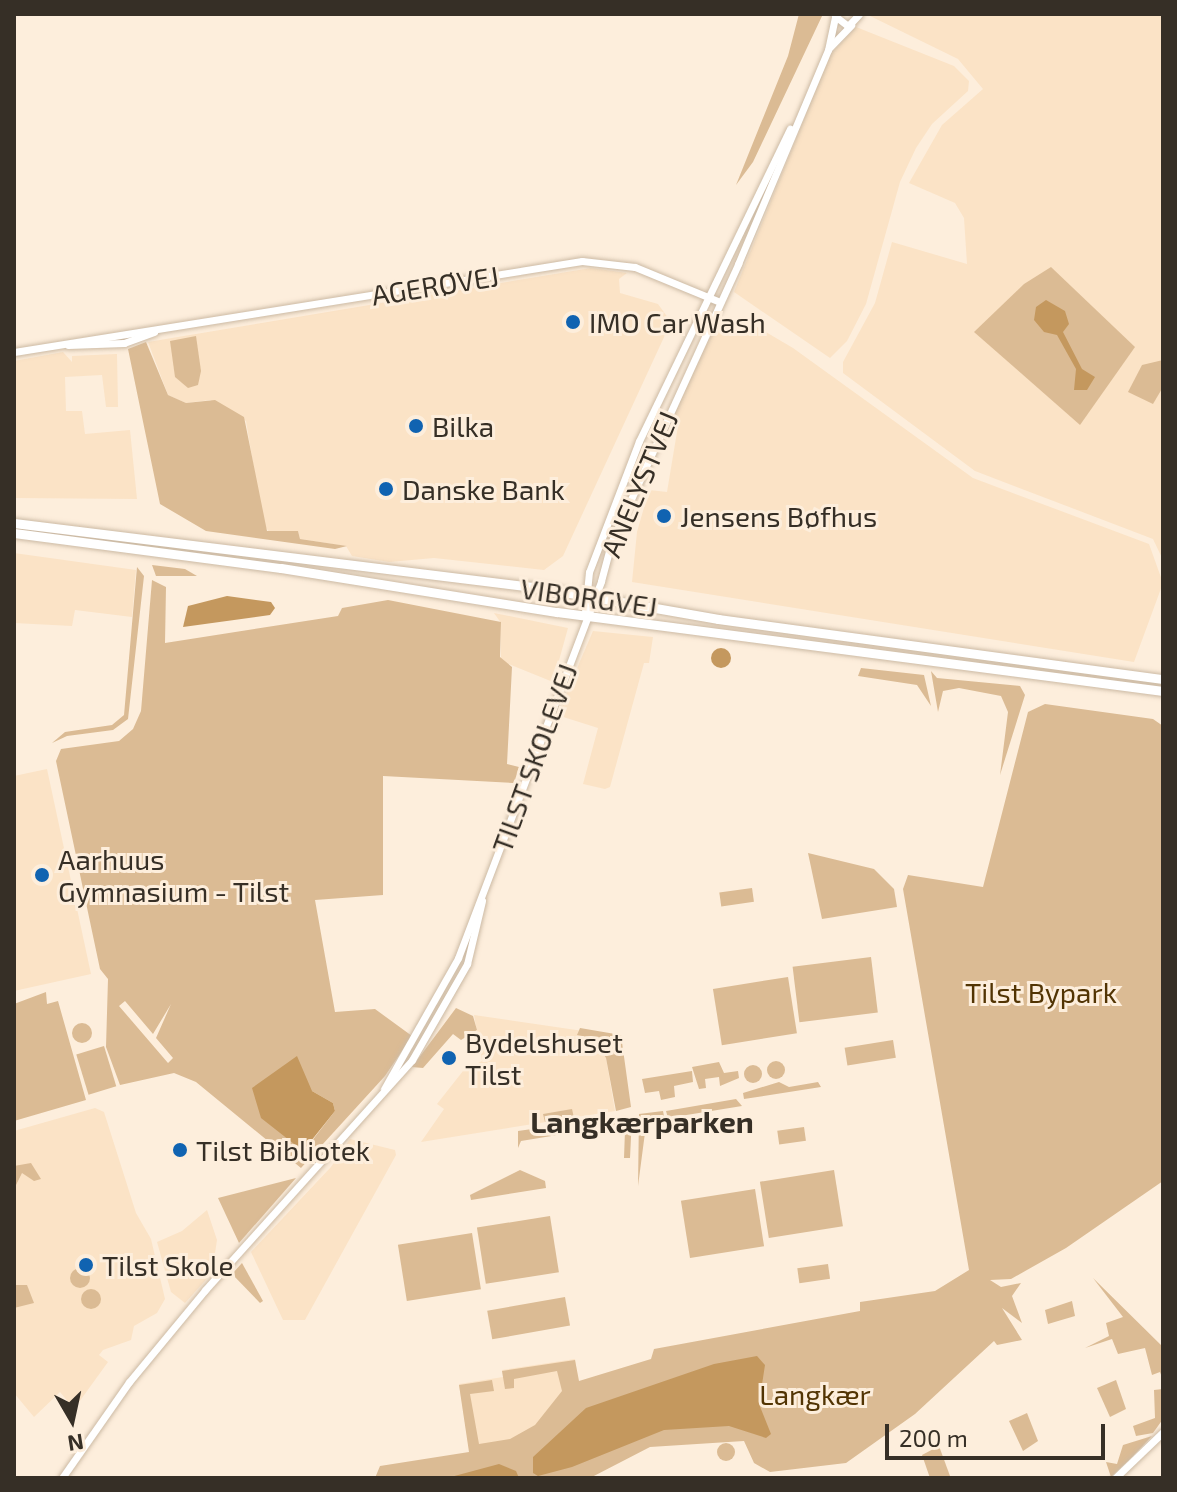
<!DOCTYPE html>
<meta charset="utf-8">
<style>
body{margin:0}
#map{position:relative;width:1177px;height:1492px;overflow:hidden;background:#fdeedc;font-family:"Exo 2",sans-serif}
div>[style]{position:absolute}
.built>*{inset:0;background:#fbe3c6}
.green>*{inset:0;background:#dbbb94;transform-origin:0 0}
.round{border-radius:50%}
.water>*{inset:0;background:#c4985e}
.roads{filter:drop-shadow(0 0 2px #ccbaa4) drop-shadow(0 0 2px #ccbaa4)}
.minor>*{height:7px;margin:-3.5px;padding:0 3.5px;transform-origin:3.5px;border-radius:3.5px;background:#fff}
.major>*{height:9px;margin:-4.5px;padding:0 4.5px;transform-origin:4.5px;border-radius:4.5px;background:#fff}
.dots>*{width:22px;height:22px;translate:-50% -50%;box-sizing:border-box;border:4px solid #fdeedc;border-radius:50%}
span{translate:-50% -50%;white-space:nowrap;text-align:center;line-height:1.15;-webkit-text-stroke:6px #fdeedc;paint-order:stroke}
.street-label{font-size:28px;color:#362f26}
.poi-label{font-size:28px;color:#362f26}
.left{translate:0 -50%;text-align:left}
.park-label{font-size:28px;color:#523403}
.neighbourhood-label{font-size:30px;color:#362f26;font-weight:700}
.frame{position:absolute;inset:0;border:16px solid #362f26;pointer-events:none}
.north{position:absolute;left:32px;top:1380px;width:80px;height:80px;-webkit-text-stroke:6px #fdeedc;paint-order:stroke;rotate:171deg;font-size:22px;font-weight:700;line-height:32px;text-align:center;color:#362f26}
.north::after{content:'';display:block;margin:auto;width:28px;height:36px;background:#362f26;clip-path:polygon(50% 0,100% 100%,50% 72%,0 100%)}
.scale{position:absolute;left:885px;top:1424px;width:220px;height:36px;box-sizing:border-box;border:4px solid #362f26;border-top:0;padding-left:10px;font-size:24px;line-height:28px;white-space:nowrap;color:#362f26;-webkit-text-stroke:6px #fdeedc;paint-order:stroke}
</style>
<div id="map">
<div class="built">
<div style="clip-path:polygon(866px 14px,1163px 14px,1163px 560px,1153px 539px,975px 471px,843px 373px,843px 362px,875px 303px,892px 242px,967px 264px,964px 218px,955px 203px,909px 183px,942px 125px,983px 89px,958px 59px)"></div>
<div style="clip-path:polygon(856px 27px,954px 66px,969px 81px,968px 91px,932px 124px,916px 148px,900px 182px,866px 304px,847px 341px,830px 358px,734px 292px,830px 55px)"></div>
<div style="clip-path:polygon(591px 268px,627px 273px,619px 279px,620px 293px,658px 304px,671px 322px,563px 556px,544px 570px,434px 558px,389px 562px,352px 556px,346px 546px,300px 539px,298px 531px,270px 533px,263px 524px,246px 421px,210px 400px,186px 403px,168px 395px,148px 342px)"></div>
<div style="clip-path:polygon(728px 320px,752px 324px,793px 348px,973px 478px,1149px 544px,1163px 583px,1134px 662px,632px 582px,637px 532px,649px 490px,667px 492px,678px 426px,672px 412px,717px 324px)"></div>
<div style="clip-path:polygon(63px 352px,72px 362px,72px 356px,117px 354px,118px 407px,106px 407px,102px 375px,65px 377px,66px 411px,82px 411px,85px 434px,130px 430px,137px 499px,14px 498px,14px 361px)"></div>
<div style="clip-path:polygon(14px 553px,136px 570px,132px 617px,75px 610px,72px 626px,14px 623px)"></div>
<div style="clip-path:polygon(494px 613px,568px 628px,553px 682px,501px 661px,501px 623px)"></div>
<div style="clip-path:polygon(593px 631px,653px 637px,649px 663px,644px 663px,610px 787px,605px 789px,583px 784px,598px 728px,557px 715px)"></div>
<div style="clip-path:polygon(47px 769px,91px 974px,14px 991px,14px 776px)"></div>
<div style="clip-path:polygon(474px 1015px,590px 1032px,606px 1058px,615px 1111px,421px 1142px,444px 1109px,437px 1104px,463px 1071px,482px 1061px)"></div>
<div style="clip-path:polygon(95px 1108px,104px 1112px,136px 1213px,151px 1239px,165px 1299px,157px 1313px,134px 1326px,131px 1340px,103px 1350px,99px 1355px,108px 1362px,74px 1409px,60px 1392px,34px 1417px,14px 1393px,14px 1131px)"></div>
<div style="clip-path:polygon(350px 1139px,395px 1150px,396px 1155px,305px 1320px,283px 1320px,251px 1252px,331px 1167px)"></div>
<div style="clip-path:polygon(207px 1210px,217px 1240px,212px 1273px,185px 1303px,171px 1292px,157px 1242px,182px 1231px)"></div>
<div style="clip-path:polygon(575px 1359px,579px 1387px,537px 1434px,470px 1455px,459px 1384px,503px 1377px,502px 1370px)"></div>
</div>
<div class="green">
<div style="clip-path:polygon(799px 14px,823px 14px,753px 162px,736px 185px,788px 56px)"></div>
<div style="clip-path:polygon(1051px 267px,1135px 347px,1080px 425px,974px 332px,1024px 284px)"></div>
<div style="clip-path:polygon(196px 336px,201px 371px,198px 385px,188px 388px,175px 377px,170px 341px)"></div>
<div style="clip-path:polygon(146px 342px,168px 395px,186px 403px,215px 400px,244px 417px,267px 531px,298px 531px,300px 539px,347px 546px,335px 549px,206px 531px,160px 504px,128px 349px)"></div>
<div style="clip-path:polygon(1163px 360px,1163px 387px,1153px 404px,1128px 392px,1142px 365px)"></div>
<div style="clip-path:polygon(152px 565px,185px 569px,197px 576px,156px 576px)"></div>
<div style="clip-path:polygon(137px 567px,144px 576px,128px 719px,113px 730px,67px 736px,52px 743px,65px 732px,112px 725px,124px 715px)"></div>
<div style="clip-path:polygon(evenodd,152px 580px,166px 587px,165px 643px,338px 616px,342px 608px,388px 600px,501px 622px,500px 657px,512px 667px,507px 764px,519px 767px,514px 783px,383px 776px,383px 895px,315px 900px,335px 1012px,375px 1009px,412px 1036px,385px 1076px,301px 1168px,196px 1082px,174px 1073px,120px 1085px,106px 1047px,108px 979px,100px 969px,56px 761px,61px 749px,119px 741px,133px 729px,141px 711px,152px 580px,125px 1001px,153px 1034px,171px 1004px,156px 1038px,173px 1058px,168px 1063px,119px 1006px,125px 1001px,152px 580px,312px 1091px,333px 1103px,335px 1111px,304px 1151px,312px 1091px)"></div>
<div style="clip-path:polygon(861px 668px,924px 675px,931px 706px,917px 685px,858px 676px)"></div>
<div style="clip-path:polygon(931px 671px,937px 678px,1020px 686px,1025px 695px,1000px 775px,1008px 712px,1001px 696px,959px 688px,943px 691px,938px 712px)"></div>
<div style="clip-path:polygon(1045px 704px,1153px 719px,1163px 726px,1163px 1181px,1066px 1248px,1011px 1279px,990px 1280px,1001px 1287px,1021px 1283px,1012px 1296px,1022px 1323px,1002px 1308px,1022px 1340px,997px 1345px,994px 1341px,915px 1414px,846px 1463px,770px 1472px,754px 1463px,744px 1441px,650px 1447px,590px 1478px,375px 1478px,380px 1466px,469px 1452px,459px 1385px,492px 1380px,494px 1391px,470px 1394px,479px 1444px,510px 1439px,535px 1425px,562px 1391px,557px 1371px,514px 1379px,514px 1388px,505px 1389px,502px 1371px,575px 1360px,579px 1381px,651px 1359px,654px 1349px,860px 1311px,860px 1302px,935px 1291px,969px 1270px,903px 889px,908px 875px,983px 887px,1028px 712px)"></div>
<div style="clip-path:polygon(808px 853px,874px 869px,894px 889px,897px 907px,822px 919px)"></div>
<div style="left:752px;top:888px;width:14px;height:33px;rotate:82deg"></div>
<div style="left:871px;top:957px;width:56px;height:79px;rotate:83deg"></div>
<div style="left:788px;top:977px;width:57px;height:76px;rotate:81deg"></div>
<div style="clip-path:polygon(46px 992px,47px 1004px,58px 1001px,86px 1100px,14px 1121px,14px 1004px)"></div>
<div style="clip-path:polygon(456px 1008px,473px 1016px,477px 1030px,461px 1040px,453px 1034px,423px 1068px,412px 1067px)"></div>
<div class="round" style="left:72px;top:1023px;width:20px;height:20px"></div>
<div style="clip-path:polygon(580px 1028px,621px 1035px,631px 1107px,616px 1111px,606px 1058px,593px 1038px,577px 1035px)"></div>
<div style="left:893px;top:1040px;width:18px;height:49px;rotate:81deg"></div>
<div style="left:104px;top:1046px;width:42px;height:29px;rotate:73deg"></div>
<div class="round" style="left:767px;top:1061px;width:18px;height:18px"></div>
<div style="clip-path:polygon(719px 1062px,724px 1073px,738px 1071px,739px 1078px,720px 1086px,719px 1077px,705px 1079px,706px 1088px,699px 1089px,692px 1067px)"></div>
<div class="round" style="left:744px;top:1065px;width:18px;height:18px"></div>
<div style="clip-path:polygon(692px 1071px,693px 1082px,674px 1086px,675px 1097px,661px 1100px,659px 1091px,645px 1093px,642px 1079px)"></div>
<div style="clip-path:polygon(779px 1082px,789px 1087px,818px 1082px,821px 1087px,744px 1099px,743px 1093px)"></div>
<div style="clip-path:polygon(736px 1099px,742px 1106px,668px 1118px,666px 1111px)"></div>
<div style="clip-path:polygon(572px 1109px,574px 1118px,545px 1122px,543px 1114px)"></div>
<div style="clip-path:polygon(663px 1111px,665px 1121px,646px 1125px,638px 1186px,639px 1114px)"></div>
<div style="clip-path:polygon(632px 1117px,630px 1158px,624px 1158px,625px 1130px,613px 1129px,612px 1136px,598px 1128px,605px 1118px)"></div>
<div style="clip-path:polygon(590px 1121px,596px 1141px,588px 1130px,521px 1141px,518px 1148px,518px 1131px,560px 1125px,579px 1128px)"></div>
<div style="left:804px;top:1127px;width:14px;height:27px;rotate:82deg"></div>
<div style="clip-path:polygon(31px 1163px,41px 1179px,34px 1181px,22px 1173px,15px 1187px,14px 1166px)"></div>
<div style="clip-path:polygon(520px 1170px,545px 1181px,546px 1188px,471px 1200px,470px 1195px)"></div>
<div style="left:834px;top:1170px;width:57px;height:75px;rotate:81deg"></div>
<div style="clip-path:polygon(296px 1178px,239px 1243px,218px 1198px)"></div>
<div style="left:755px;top:1189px;width:58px;height:75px;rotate:81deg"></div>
<div style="left:550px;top:1216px;width:57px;height:74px;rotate:81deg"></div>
<div style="left:472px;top:1233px;width:57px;height:75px;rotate:81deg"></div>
<div style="clip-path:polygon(242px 1263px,263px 1301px,260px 1303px,232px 1274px)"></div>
<div style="left:828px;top:1264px;width:15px;height:31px;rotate:82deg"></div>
<div class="round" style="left:70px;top:1268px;width:20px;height:20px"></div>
<div style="clip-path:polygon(1093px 1278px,1163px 1347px,1163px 1380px,1160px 1372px,1152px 1375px,1145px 1348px,1118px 1354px,1112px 1339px,1085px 1348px,1109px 1336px,1106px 1323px,1123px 1317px)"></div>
<div style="clip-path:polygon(14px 1285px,27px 1285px,34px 1303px,14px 1308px)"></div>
<div class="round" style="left:81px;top:1289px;width:20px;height:20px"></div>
<div style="left:565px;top:1297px;width:29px;height:79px;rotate:80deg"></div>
<div style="clip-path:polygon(1072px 1301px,1075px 1316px,1048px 1324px,1045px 1310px)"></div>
<div style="clip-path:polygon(1116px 1380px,1126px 1409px,1110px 1417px,1097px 1388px)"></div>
<div style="clip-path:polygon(1163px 1389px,1163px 1419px,1153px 1433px,1136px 1436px,1133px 1426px,1155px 1418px,1154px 1390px)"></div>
<div style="clip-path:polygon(1027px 1413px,1038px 1441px,1023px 1451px,1009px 1421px)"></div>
<div style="clip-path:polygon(1152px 1436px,1132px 1457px,1111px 1477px,1106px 1462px,1117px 1464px,1123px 1445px)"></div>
<div class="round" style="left:717px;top:1443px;width:18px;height:18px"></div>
<div style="clip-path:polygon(939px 1446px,950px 1476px,949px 1478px,930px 1478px,922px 1455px)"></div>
</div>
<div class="water">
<div style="clip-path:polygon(1046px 300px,1065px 311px,1069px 324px,1063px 332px,1082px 369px,1095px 377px,1087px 390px,1074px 390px,1076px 369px,1057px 335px,1044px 332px,1034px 320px,1036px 307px)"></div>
<div style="clip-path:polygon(227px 596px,271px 602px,275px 608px,270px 615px,183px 627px,188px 606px)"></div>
<div class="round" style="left:711px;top:648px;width:20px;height:20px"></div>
<div style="clip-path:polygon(297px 1056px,312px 1091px,333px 1103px,335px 1111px,303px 1151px,261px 1118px,252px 1088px)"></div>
<div style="clip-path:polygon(757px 1356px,765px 1365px,759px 1404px,771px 1434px,766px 1438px,729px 1426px,664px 1430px,572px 1467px,538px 1476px,533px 1473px,533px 1457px,586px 1408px,714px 1364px)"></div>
<div style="clip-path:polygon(499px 1464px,516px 1471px,519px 1478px,447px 1478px)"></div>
</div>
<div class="roads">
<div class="minor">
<div style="left:835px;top:16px;width:16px;rotate:38deg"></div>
<div style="left:848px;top:26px;width:16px;rotate:-47deg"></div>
<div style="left:829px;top:48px;width:32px;rotate:-46deg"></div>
<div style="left:68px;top:345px;width:56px;rotate:-2deg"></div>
<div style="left:124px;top:343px;width:32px;rotate:-20deg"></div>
<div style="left:14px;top:352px;width:575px;rotate:-9.1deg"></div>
<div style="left:582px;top:261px;width:53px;rotate:6.5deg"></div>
<div style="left:635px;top:267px;width:92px;rotate:22.4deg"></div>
<div style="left:585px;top:612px;width:40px;rotate:-84.3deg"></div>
<div style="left:589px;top:572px;width:140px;rotate:-69.1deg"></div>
<div style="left:639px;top:441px;width:347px;rotate:-64.2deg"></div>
<div style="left:384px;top:1089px;width:150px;rotate:-60.5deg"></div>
<div style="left:458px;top:958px;width:403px;rotate:-69.2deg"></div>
<div style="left:601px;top:581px;width:39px;rotate:-75deg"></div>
<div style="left:611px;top:543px;width:307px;rotate:-65.5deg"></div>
<div style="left:738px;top:264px;width:232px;rotate:-67.2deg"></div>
<div style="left:828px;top:50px;width:34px;rotate:-78deg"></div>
<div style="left:62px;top:1478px;width:117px;rotate:-55.1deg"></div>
<div style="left:129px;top:1382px;width:119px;rotate:-50.4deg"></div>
<div style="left:205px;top:1290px;width:309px;rotate:-48deg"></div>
<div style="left:412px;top:1060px;width:111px;rotate:-60.2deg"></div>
<div style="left:467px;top:964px;width:65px;rotate:-76.6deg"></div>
<div style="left:1115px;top:1478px;width:66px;rotate:-43.8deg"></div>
</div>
<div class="major">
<div style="left:14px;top:523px;width:531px;rotate:7.03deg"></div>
<div style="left:541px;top:588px;width:180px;rotate:9.9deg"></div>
<div style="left:718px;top:619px;width:449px;rotate:7.7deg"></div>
<div style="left:14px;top:533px;width:269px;rotate:7.5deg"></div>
<div style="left:281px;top:568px;width:279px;rotate:9.1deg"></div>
<div style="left:557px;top:612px;width:611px;rotate:7.43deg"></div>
</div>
</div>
<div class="dots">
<div style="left:573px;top:322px;background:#1063b1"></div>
<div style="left:416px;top:426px;background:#1063b1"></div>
<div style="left:386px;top:489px;background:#1063b1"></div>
<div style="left:664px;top:516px;background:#1063b1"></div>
<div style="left:42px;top:875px;background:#1063b1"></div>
<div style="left:449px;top:1058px;background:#1063b1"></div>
<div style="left:180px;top:1150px;background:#1063b1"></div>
<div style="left:86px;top:1265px;background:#1063b1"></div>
</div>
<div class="street-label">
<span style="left:435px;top:285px;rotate:-9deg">AGERØVEJ</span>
<span style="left:639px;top:484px;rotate:-67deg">ANELYSTVEJ</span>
<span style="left:589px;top:597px;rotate:8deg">VIBORGVEJ</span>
<span style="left:534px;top:758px;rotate:-70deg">TILST SKOLEVEJ</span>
</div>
<div class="poi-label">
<span class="left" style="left:589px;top:322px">IMO Car Wash</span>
<span class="left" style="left:432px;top:426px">Bilka</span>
<span class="left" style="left:402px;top:489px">Danske Bank</span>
<span class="left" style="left:680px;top:516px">Jensens Bøfhus</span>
<span class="left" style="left:58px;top:875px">Aarhuus<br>Gymnasium - Tilst</span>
<span class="left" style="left:465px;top:1058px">Bydelshuset<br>Tilst</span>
<span class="left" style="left:196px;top:1150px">Tilst Bibliotek</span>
<span class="left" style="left:102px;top:1265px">Tilst Skole</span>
</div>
<div class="park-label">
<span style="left:1041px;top:992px">Tilst Bypark</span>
<span style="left:815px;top:1394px">Langkær</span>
</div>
<div class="neighbourhood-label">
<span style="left:642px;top:1121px">Langkærparken</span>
</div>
<div class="frame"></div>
<div class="north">N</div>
<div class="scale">200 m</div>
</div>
